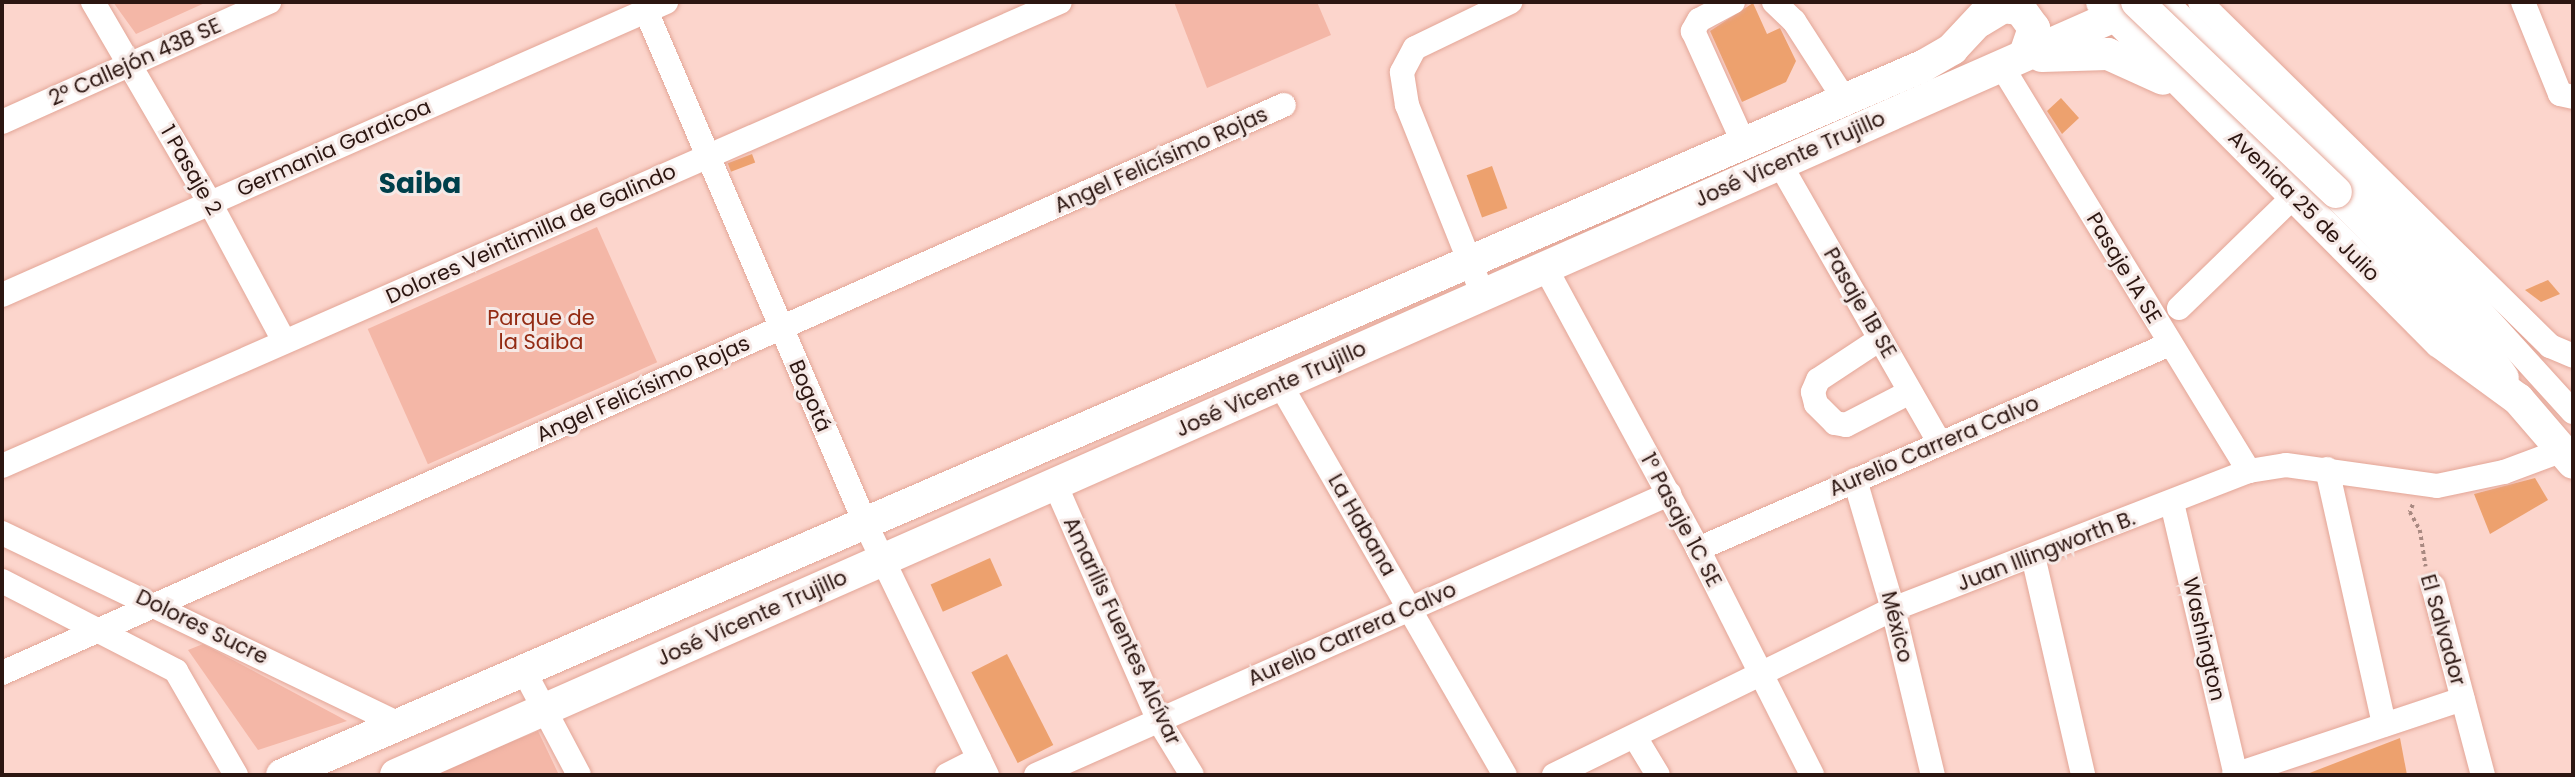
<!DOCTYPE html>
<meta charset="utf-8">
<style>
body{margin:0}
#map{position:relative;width:2575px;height:777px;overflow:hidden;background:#fcd5cc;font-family:Poppins,sans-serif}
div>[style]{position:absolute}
.green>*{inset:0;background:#f4b7a7;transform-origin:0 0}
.building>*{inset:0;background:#eda16e;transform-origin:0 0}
.path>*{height:3.5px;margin-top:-1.75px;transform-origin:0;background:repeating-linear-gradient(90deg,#a98981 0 3.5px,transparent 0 7px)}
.roads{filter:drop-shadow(0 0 2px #e3a697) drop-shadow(0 0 2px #e3a697)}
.minor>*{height:24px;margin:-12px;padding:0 12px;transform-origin:12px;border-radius:12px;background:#fff}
.major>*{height:32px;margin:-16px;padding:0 16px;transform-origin:16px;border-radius:16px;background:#fff}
.bridges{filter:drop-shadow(0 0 2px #e3a697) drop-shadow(0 0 2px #e3a697)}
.major-bridge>*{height:32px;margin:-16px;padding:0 16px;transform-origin:16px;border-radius:16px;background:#fff}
span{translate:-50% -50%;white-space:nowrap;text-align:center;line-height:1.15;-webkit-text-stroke:6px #f6e9e6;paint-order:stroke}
.street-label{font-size:21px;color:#2c1611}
.park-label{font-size:21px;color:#932b13}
.district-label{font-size:28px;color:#00404b;font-weight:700}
.frame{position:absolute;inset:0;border:4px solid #2c1611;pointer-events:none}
</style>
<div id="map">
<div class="green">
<div style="clip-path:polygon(113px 2px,207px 2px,136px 34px)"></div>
<div style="clip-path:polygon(1174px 2px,1317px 2px,1331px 35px,1207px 88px)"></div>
<div style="left:597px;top:227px;width:148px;height:251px;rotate:66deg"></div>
<div style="clip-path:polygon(203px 644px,347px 721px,258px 750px,188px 650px)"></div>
<div style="clip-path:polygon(538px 731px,559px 775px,430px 775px)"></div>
</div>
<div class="building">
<div style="clip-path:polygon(1753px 3px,1767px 34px,1780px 28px,1796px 61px,1786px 82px,1742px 102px,1710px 31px)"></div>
<div style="clip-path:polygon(2061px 98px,2079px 118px,2062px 134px,2047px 111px)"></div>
<div style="left:752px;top:154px;width:9px;height:26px;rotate:69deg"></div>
<div style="left:1492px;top:166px;width:45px;height:27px;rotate:70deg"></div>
<div style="clip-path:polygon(2548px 280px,2560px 294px,2541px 302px,2525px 290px)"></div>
<div style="clip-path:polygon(2535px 478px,2548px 500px,2490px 534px,2474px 494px)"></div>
<div style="left:990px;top:558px;width:30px;height:65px;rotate:66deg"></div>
<div style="left:1007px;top:654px;width:102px;height:40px;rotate:63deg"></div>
<div style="clip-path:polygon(2400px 738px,2407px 775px,2308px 775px,2307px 774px)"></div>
</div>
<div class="path">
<div style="left:2413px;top:505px;width:8px;rotate:113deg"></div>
<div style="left:2410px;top:512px;width:21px;rotate:61deg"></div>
<div style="left:2420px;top:530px;width:37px;rotate:81deg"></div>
</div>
<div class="roads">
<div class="minor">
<div style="left:93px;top:2px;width:233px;rotate:59.8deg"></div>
<div style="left:210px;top:203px;width:157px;rotate:61.8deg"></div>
<div style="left:1733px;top:2px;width:38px;rotate:152deg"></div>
<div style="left:1699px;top:20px;width:13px;rotate:119deg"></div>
<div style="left:1693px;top:31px;width:124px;rotate:65.7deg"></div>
<div style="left:1774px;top:2px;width:28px;rotate:44deg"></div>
<div style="left:1794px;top:21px;width:94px;rotate:57.2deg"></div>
<div style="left:2166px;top:2px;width:367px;rotate:43.8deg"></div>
<div style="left:2431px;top:256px;width:211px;rotate:47.7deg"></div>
<div style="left:2200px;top:2px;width:491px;rotate:44.5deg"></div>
<div style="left:2550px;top:346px;width:25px;rotate:23deg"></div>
<div style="left:2523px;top:2px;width:99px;rotate:68.1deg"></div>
<div style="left:2560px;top:94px;width:13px;rotate:13deg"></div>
<div style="left:646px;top:11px;width:559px;rotate:66.83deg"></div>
<div style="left:866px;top:525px;width:278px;rotate:64.2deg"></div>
<div style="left:2001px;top:65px;width:476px;rotate:58.6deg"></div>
<div style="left:2px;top:122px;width:293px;rotate:-24.2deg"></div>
<div style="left:1780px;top:164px;width:322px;rotate:60.2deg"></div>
<div style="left:1545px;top:267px;width:321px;rotate:61.5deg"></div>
<div style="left:1698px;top:549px;width:253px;rotate:63.2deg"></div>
<div style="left:2px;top:295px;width:726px;rotate:-23.81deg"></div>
<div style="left:1483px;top:295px;width:205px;rotate:-111.8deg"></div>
<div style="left:1407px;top:105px;width:33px;rotate:-99deg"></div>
<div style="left:1402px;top:72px;width:27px;rotate:-62deg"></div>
<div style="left:1415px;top:48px;width:106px;rotate:-25.8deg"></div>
<div style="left:2179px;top:308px;width:161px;rotate:-44.2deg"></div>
<div style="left:1880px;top:339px;width:74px;rotate:146.5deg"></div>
<div style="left:1818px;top:380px;width:13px;rotate:113deg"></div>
<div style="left:1813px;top:392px;width:12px;rotate:76deg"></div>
<div style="left:1816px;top:404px;width:27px;rotate:45deg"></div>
<div style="left:1835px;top:423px;width:11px;rotate:10deg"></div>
<div style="left:1846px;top:425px;width:72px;rotate:-27.3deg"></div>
<div style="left:1280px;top:384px;width:451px;rotate:60.1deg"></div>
<div style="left:2px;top:466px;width:1155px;rotate:-23.68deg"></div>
<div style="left:2327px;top:469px;width:262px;rotate:77.4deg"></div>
<div style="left:1855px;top:480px;width:134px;rotate:73.6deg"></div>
<div style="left:1893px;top:609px;width:171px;rotate:76.5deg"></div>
<div style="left:1055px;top:484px;width:259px;rotate:66.3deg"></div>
<div style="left:1159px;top:721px;width:63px;rotate:58.6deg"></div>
<div style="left:2172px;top:503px;width:279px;rotate:76.8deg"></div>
<div style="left:2px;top:533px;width:443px;rotate:25.7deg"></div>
<div style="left:1698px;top:549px;width:515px;rotate:-23.48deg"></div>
<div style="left:2033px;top:556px;width:225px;rotate:77.1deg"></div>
<div style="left:2px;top:581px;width:196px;rotate:27.3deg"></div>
<div style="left:176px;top:671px;width:120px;rotate:60deg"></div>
<div style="left:2433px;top:586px;width:196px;rotate:75.2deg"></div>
<div style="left:2px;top:673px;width:1402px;rotate:-23.9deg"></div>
<div style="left:525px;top:673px;width:115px;rotate:62.1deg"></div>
<div style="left:1635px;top:737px;width:44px;rotate:58.8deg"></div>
<div style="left:947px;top:775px;width:36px;rotate:-27deg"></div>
<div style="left:1036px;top:775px;width:693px;rotate:-23.94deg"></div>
<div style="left:1554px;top:775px;width:377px;rotate:-26.1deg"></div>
<div style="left:1893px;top:609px;width:382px;rotate:-21.2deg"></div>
<div style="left:2249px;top:471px;width:37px;rotate:-9deg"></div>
<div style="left:2286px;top:465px;width:152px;rotate:7.9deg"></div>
<div style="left:2437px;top:486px;width:68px;rotate:-11.8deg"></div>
<div style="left:2504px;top:472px;width:63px;rotate:-20.4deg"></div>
<div style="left:2234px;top:775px;width:241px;rotate:-18.4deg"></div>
</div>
<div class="major">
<div style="left:2102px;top:2px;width:479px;rotate:45.2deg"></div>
<div style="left:2440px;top:342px;width:97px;rotate:36.2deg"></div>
<div style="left:2518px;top:399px;width:84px;rotate:49.3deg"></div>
<div style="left:1980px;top:21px;width:27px;rotate:-31deg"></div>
<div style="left:2003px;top:7px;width:17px;rotate:7deg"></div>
<div style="left:2020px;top:9px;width:24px;rotate:54deg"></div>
<div style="left:2034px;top:28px;width:28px;rotate:109deg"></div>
<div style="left:2042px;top:56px;width:66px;rotate:-1.7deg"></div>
<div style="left:2108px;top:54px;width:60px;rotate:24.4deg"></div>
<div style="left:2336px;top:192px;width:180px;rotate:45.7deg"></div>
<div style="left:2462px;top:321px;width:70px;rotate:54.3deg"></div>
<div style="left:282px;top:775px;width:1788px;rotate:-23.37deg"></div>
<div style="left:1923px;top:66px;width:34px;rotate:-30deg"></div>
<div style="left:1952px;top:49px;width:64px;rotate:-46.9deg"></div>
<div style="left:396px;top:775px;width:1913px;rotate:-23.83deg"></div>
</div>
</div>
<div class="bridges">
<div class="major-bridge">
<div style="left:2137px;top:2px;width:275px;rotate:43.7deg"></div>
</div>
</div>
<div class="street-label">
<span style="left:135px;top:62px;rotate:-24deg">2º Callejón 43B SE</span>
<span style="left:334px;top:148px;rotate:-24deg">Germania Garaicoa</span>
<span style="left:1790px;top:159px;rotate:-24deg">José Vicente Trujillo</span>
<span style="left:1161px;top:160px;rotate:-24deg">Angel Felicísimo Rojas</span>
<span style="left:191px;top:170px;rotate:60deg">1 Pasaje 2</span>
<span style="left:2304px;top:206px;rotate:45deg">Avenida 25 de Julio</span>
<span style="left:531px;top:234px;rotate:-24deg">Dolores Veintimilla de Galindo</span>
<span style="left:2124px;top:268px;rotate:59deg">Pasaje 1A SE</span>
<span style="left:1860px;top:303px;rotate:60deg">Pasaje 1B SE</span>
<span style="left:643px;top:389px;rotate:-24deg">Angel Felicísimo Rojas</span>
<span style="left:1271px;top:389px;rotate:-24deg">José Vicente Trujillo</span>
<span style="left:810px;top:396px;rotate:67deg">Bogotá</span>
<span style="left:1934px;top:446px;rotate:-23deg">Aurelio Carrera Calvo</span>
<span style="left:1681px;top:520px;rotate:62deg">1° Pasaje 1C SE</span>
<span style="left:1362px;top:525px;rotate:60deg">La Habana</span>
<span style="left:2046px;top:551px;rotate:-21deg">Juan Illingworth B.</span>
<span style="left:752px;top:618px;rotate:-24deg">José Vicente Trujillo</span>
<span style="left:202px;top:627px;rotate:26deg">Dolores Sucre</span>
<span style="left:1897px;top:627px;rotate:76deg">México</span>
<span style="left:2443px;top:630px;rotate:74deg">El Salvador</span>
<span style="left:1122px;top:631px;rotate:65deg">Amarilis Fuentes Alcívar</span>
<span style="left:1352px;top:634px;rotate:-24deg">Aurelio Carrera Calvo</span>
<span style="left:2204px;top:639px;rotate:77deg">Washington</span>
</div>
<div class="park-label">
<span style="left:541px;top:330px">Parque de<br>la Saiba</span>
</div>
<div class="district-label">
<span style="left:420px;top:184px">Saiba</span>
</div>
<div class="frame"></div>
</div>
